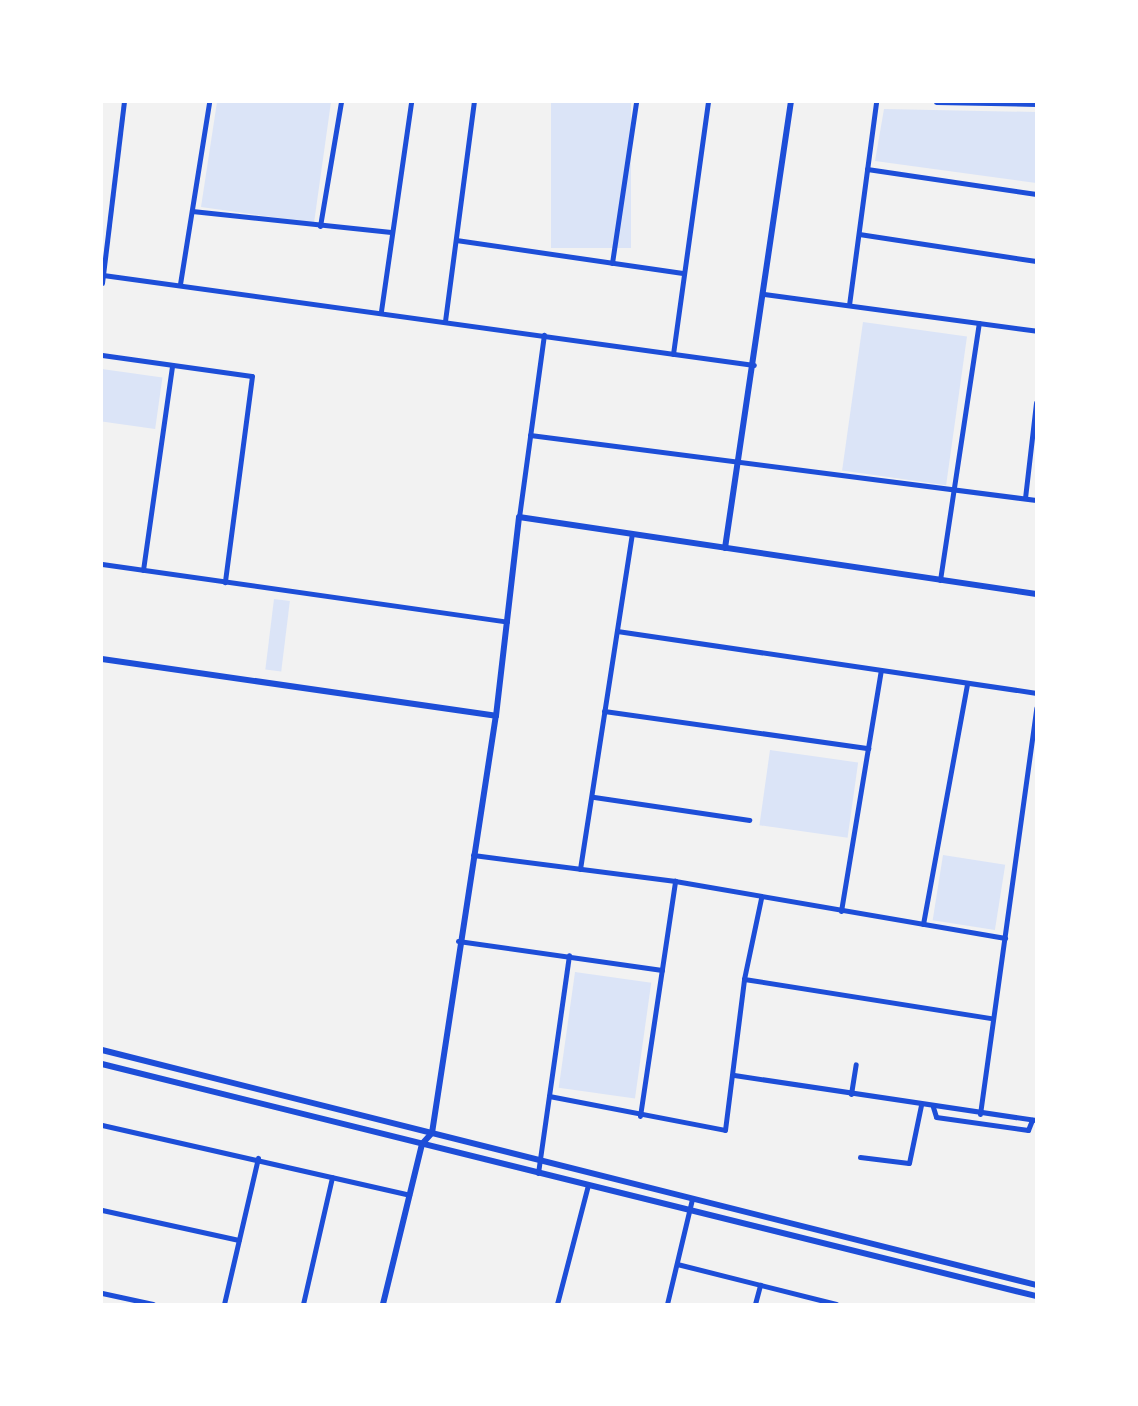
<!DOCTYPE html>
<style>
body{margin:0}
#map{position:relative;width:1138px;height:1406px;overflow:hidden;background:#f2f2f2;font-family:"Nunito Sans",sans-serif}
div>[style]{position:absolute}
.green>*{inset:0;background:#dbe4f7;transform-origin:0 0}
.minor>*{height:5px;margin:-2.5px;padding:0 2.5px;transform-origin:2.5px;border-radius:2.5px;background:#1d4ed8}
.tertiary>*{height:6px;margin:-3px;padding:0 3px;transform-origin:3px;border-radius:3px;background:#1d4ed8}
span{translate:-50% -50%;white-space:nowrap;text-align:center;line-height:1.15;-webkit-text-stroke:5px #fff;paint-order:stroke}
.frame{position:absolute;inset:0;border:103px solid #fff;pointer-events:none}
</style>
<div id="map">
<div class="green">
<div style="clip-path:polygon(217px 102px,331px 102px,314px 223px,201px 207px)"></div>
<div style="left:551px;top:102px;width:80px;height:146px"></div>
<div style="clip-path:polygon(884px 109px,1036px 112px,1036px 183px,875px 161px)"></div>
<div style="left:863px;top:322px;width:105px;height:150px;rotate:8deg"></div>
<div style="left:102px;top:369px;width:61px;height:52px;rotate:8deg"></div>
<div style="left:274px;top:599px;width:16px;height:71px;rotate:7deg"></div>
<div style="left:770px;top:750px;width:89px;height:76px;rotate:8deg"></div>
<div style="left:943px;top:855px;width:63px;height:66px;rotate:9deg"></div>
<div style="left:575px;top:972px;width:77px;height:117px;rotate:8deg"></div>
</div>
<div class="minor">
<div style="left:936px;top:102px;width:100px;rotate:1.1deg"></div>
<div style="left:867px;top:169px;width:171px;rotate:8.4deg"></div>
<div style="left:192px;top:211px;width:200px;rotate:6deg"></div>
<div style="left:320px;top:226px;width:126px;rotate:-80.4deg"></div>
<div style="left:859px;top:234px;width:179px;rotate:8.7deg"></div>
<div style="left:456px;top:240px;width:229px;rotate:8.3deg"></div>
<div style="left:612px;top:263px;width:163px;rotate:-81.5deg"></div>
<div style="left:103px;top:275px;width:657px;rotate:7.87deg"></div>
<div style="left:102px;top:283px;width:182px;rotate:-83.1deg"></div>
<div style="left:180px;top:284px;width:184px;rotate:-80.9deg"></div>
<div style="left:764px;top:294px;width:275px;rotate:7.7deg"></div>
<div style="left:849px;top:305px;width:205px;rotate:-82.4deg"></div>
<div style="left:381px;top:311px;width:211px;rotate:-81.8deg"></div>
<div style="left:445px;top:321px;width:221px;rotate:-82.5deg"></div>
<div style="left:673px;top:354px;width:254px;rotate:-82.1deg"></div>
<div style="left:102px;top:355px;width:151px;rotate:8deg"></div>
<div style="left:252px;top:376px;width:208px;rotate:97.5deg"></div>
<div style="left:530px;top:435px;width:510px;rotate:7.32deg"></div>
<div style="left:1025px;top:498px;width:96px;rotate:-83.4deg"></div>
<div style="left:519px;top:517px;width:184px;rotate:-82.2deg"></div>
<div style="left:102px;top:564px;width:409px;rotate:8.1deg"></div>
<div style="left:143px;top:570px;width:207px;rotate:-81.9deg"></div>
<div style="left:940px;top:580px;width:260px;rotate:-81.4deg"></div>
<div style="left:617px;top:631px;width:424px;rotate:8.4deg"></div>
<div style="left:604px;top:711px;width:267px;rotate:8deg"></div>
<div style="left:594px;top:797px;width:157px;rotate:8.4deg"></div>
<div style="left:473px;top:855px;width:204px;rotate:7.3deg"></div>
<div style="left:675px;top:881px;width:335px;rotate:9.8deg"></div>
<div style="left:580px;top:869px;width:339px;rotate:-81.2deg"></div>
<div style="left:841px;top:911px;width:244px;rotate:-80.6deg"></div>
<div style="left:923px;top:924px;width:244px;rotate:-79.6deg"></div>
<div style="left:458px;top:941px;width:206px;rotate:8.1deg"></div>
<div style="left:744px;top:979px;width:250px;rotate:9deg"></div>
<div style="left:734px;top:1075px;width:305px;rotate:8.5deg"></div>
<div style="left:851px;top:1094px;width:30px;rotate:-81deg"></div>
<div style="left:549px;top:1096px;width:179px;rotate:10.9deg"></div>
<div style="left:725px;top:1130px;width:152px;rotate:-82.8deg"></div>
<div style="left:744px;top:979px;width:83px;rotate:-78.1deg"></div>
<div style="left:933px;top:1107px;width:10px;rotate:73deg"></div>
<div style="left:936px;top:1117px;width:93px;rotate:8deg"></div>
<div style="left:1028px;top:1130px;width:11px;rotate:-68deg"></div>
<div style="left:980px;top:1114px;width:410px;rotate:-82.1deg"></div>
<div style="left:640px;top:1116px;width:238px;rotate:-81.5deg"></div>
<div style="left:102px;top:1125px;width:315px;rotate:12.8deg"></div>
<div style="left:860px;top:1157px;width:49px;rotate:7deg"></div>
<div style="left:909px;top:1163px;width:59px;rotate:-78.3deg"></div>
<div style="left:538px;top:1173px;width:220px;rotate:-81.9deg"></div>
<div style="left:102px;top:1210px;width:140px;rotate:12.4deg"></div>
<div style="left:677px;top:1264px;width:164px;rotate:14.1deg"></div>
<div style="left:102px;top:1293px;width:52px;rotate:12.2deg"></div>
<div style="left:224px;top:1304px;width:150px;rotate:-76.9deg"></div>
<div style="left:303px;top:1304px;width:130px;rotate:-77.1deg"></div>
<div style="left:557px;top:1304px;width:123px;rotate:-75.4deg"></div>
<div style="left:667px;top:1304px;width:108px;rotate:-76.6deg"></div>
<div style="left:755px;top:1304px;width:20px;rotate:-75deg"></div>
</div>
<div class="tertiary">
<div style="left:725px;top:548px;width:451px;rotate:-81.6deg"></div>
<div style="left:102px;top:659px;width:398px;rotate:8.2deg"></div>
<div style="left:102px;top:1050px;width:963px;rotate:14.12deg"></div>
<div style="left:102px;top:1064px;width:962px;rotate:13.95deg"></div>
<div style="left:383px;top:1304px;width:165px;rotate:-76.3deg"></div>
<div style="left:422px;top:1144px;width:15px;rotate:-48deg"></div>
<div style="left:432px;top:1133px;width:422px;rotate:-81.3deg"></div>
<div style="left:496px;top:716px;width:200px;rotate:-83.4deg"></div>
<div style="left:519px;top:517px;width:523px;rotate:8.47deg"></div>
</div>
<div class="frame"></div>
</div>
